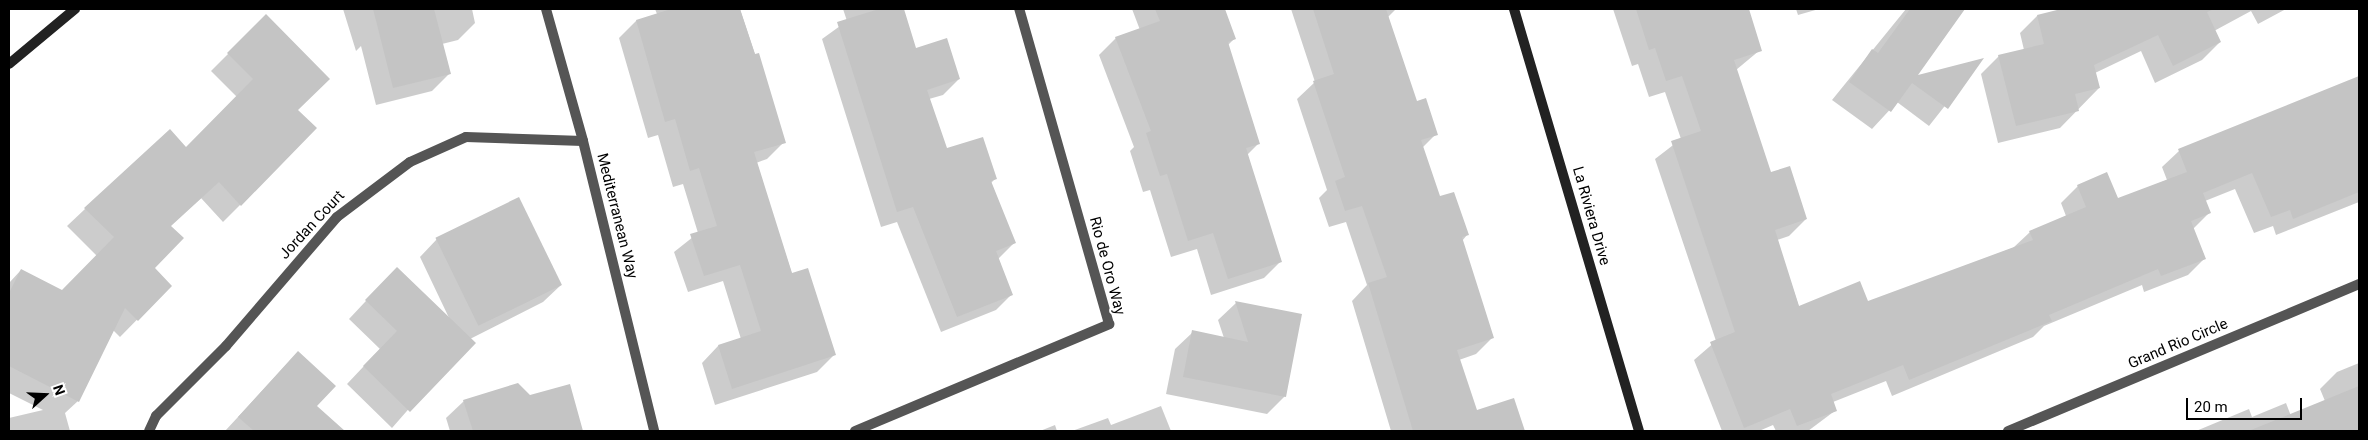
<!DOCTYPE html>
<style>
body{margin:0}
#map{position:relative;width:2368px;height:440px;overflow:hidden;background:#fff;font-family:Roboto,sans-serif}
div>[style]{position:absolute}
.shadow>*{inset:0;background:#0003}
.building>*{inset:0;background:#c4c4c4;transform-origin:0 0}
.street>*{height:10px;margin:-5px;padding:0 5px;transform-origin:5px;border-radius:5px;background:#555}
.secondary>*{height:10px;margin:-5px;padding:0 5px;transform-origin:5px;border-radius:5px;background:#222}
span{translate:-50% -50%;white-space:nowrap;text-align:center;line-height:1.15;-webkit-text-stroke:4px #fff;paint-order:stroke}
.street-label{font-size:15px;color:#000}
.frame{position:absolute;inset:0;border:10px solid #000;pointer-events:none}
.north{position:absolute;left:20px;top:370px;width:50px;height:50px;-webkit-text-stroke:4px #fff;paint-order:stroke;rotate:70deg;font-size:14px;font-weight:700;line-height:20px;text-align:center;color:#000}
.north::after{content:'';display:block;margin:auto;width:18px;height:22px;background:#000;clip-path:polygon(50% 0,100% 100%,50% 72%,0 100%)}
.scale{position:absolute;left:2186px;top:398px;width:116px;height:22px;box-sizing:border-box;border:2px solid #000;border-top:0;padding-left:6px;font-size:15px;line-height:18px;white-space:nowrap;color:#000;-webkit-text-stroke:4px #fff;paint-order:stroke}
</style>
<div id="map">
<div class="shadow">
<div style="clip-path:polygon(343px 9px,472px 9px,475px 23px,458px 40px,442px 44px,449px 74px,432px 91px,376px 105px,361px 46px,356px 51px)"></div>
<div style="clip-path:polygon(655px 9px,740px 9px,784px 142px,767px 159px,756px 163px,792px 274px,834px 355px,817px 372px,715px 405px,702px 363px,718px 346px,741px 339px,723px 281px,688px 292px,674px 252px,698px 233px,683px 184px,673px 187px,658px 135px,648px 138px,619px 38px,636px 21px,657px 14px)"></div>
<div style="clip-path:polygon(843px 9px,902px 9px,915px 49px,959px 79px,943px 95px,929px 99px,946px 150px,995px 179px,991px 183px,1014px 243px,998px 259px,1012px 294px,996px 310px,941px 332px,897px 222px,881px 227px,822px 39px,847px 21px)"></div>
<div style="clip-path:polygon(1132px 9px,1223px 9px,1234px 39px,1228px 45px,1258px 144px,1247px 155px,1281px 261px,1264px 278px,1211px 295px,1197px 249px,1171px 257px,1150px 190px,1143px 192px,1130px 151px,1134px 147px,1099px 55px,1116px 38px,1140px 30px)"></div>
<div style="clip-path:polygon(1291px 9px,1396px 9px,1388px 17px,1416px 102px,1436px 134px,1422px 148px,1439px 198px,1467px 235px,1462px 241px,1493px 337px,1476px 354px,1459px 360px,1476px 412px,1513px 399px,1524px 431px,1391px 431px,1352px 301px,1367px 285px,1346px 222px,1329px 227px,1319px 198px,1327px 190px,1297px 99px,1315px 82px)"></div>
<div style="clip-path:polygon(1613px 9px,1747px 9px,1760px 50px,1736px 70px,1770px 173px,1806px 219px,1789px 236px,1777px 240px,1799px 307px,1867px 303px,2013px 248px,2030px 232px,2066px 216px,2061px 203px,2078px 186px,2117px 200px,2167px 180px,2162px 167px,2179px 151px,2359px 78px,2359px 202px,2276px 235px,2273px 226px,2254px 233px,2235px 189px,2205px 201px,2209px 213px,2193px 229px,2205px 258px,2188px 275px,2144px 292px,2142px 285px,2044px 326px,2033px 337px,1892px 396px,1886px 381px,1833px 402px,1836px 410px,1808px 431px,1776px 431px,1773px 425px,1759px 431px,1722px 431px,1694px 360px,1716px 341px,1655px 159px,1681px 139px,1665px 92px,1649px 97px,1638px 64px,1632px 66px)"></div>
<div style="clip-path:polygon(1796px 9px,1819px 9px,1798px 15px)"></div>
<div style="clip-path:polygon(1906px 9px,1963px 9px,1915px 77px,1981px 60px,1929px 126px,1897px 102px,1872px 129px,1832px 100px)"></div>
<div style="clip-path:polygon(2066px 9px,2286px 9px,2258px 24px,2251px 11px,2214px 31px,2220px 42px,2202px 60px,2155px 83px,2141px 51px,2095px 73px,2099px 88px,2060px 128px,1998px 143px,1981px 74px,1999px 56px,2024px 50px,2020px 33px,2037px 16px)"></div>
<div style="clip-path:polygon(266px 16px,296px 110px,240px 205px,223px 222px,201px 198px,170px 226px,153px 268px,170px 286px,120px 337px,113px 330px,78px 401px,65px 413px,70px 431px,9px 431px,9px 418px,43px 410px,9px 393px,9px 283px,21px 270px,62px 291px,97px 256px,67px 226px,85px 209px,186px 148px,237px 97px,211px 71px)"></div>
<div style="clip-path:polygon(437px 239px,561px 285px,543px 302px,470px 339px,392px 428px,347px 384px,380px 349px,349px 319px,380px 286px,450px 320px,420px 257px)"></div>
<div style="clip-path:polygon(1236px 303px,1285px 396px,1267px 414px,1166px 394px,1175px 349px,1193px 332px,1224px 338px,1218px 320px)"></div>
<div style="clip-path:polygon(298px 352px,315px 406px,343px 431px,225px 431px)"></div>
<div style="clip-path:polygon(2359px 363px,2359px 431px,2196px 431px,2249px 409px,2252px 417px,2286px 403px,2291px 416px,2325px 401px,2320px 389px,2337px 372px)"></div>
<div style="clip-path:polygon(530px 396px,581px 427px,577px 431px,450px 431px,446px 418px,464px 401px)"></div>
<div style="clip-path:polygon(1161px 406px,1171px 431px,1072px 431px,1108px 418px,1111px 425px)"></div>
<div style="clip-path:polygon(1055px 425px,1057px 431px,1040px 431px)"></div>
</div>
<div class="building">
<div style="clip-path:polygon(373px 9px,434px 9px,451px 74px,393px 88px)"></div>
<div style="clip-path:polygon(671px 9px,740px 9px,755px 54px,759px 53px,786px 143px,754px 152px,792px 273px,808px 268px,836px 355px,732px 389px,718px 345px,761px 331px,740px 265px,704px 276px,690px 234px,717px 226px,699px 168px,690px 171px,675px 119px,665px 122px,636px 20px)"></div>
<div style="clip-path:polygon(879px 9px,904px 9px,916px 48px,947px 38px,960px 79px,927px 90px,947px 148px,983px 137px,997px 179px,991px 181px,1016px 243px,996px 251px,1013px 295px,957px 317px,913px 207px,897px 212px,837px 22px)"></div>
<div style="clip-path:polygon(1155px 9px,1225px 9px,1236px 39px,1228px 42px,1260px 144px,1246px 148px,1282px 262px,1228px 279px,1213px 233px,1188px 241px,1167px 174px,1160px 176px,1146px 133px,1151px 131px,1115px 37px,1160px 21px)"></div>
<div style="clip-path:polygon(1313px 9px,1386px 9px,1417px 101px,1426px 98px,1438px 135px,1421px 140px,1440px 196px,1454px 192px,1469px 235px,1462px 237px,1494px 338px,1457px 350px,1477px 410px,1514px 398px,1525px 431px,1413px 431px,1368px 283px,1387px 277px,1362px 206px,1345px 211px,1335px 181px,1345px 177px,1313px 81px,1334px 74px)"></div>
<div style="clip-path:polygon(1636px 9px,1749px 9px,1762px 51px,1734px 60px,1771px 172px,1790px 166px,1807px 219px,1775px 230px,1799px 306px,1860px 281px,1868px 301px,2033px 240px,2029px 231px,2086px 207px,2077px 185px,2107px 172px,2118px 198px,2187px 172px,2178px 149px,2359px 76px,2359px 192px,2293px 219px,2290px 210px,2271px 217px,2252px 173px,2203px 193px,2211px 213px,2191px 221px,2206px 259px,2161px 276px,2158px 269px,2049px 315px,2052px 321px,1909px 380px,1903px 365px,1831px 394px,1837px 411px,1797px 426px,1790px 409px,1744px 428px,1710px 342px,1735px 332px,1671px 141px,1701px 131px,1682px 76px,1666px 81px,1655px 48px,1649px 50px)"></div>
<div style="clip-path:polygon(1910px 9px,1965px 9px,1918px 75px,1984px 58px,1948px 109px,1912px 83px,1891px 112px,1849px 82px,1872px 49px,1878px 53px)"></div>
<div style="clip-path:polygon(2061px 9px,2214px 9px,2207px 12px,2221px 42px,2173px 66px,2158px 35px,2094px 65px,2100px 88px,2075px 94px,2079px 111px,2016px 126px,1998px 55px,2044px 44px,2037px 15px)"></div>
<div style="clip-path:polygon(266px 14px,330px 79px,298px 110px,317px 128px,241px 206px,219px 182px,171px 226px,184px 238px,155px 268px,172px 286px,138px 321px,125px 308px,79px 402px,9px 366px,9px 293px,21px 269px,62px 290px,114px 237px,84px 208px,170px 129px,186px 147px,253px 79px,227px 53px)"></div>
<div style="left:519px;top:197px;width:98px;height:93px;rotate:64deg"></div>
<div style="clip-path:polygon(397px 267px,476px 343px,410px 412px,363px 366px,397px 331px,365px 300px)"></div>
<div style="clip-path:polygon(1235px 301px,1302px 314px,1286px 397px,1183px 377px,1192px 330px,1248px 342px)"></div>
<div style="clip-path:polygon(298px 351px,336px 386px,317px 406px,345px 431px,254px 431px,238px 417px)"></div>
<div style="clip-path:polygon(518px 383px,530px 395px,570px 384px,583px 431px,473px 431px,463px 400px)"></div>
<div style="clip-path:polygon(2359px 386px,2359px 431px,2252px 431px,2251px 430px)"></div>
</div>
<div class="street">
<div style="left:546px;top:9px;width:137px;rotate:74.3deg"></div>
<div style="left:583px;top:141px;width:299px;rotate:76.2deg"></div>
<div style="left:149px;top:431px;width:17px;rotate:-65deg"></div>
<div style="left:156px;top:416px;width:99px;rotate:-45deg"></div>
<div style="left:226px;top:346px;width:170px;rotate:-49.3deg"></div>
<div style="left:337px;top:217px;width:91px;rotate:-37deg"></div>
<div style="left:410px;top:162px;width:61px;rotate:-24.1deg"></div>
<div style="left:466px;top:137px;width:117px;rotate:2deg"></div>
<div style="left:855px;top:431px;width:276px;rotate:-22.8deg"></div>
<div style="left:1109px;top:324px;width:328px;rotate:-105.9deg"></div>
<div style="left:2008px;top:431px;width:381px;rotate:-22.7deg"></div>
</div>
<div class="secondary">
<div style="left:1514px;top:9px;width:440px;rotate:73.5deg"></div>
<div style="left:9px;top:64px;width:86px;rotate:-39.8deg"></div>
</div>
<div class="street-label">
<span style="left:617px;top:216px;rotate:76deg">Mediterranean Way</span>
<span style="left:1591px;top:216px;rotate:74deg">La Riviera Drive</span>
<span style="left:312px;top:225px;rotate:-47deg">Jordan Court</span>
<span style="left:1107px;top:266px;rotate:75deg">Rio de Oro Way</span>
<span style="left:2178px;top:344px;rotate:-23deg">Grand Rio Circle</span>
</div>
<div class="frame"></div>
<div class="north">N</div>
<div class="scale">20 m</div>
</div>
